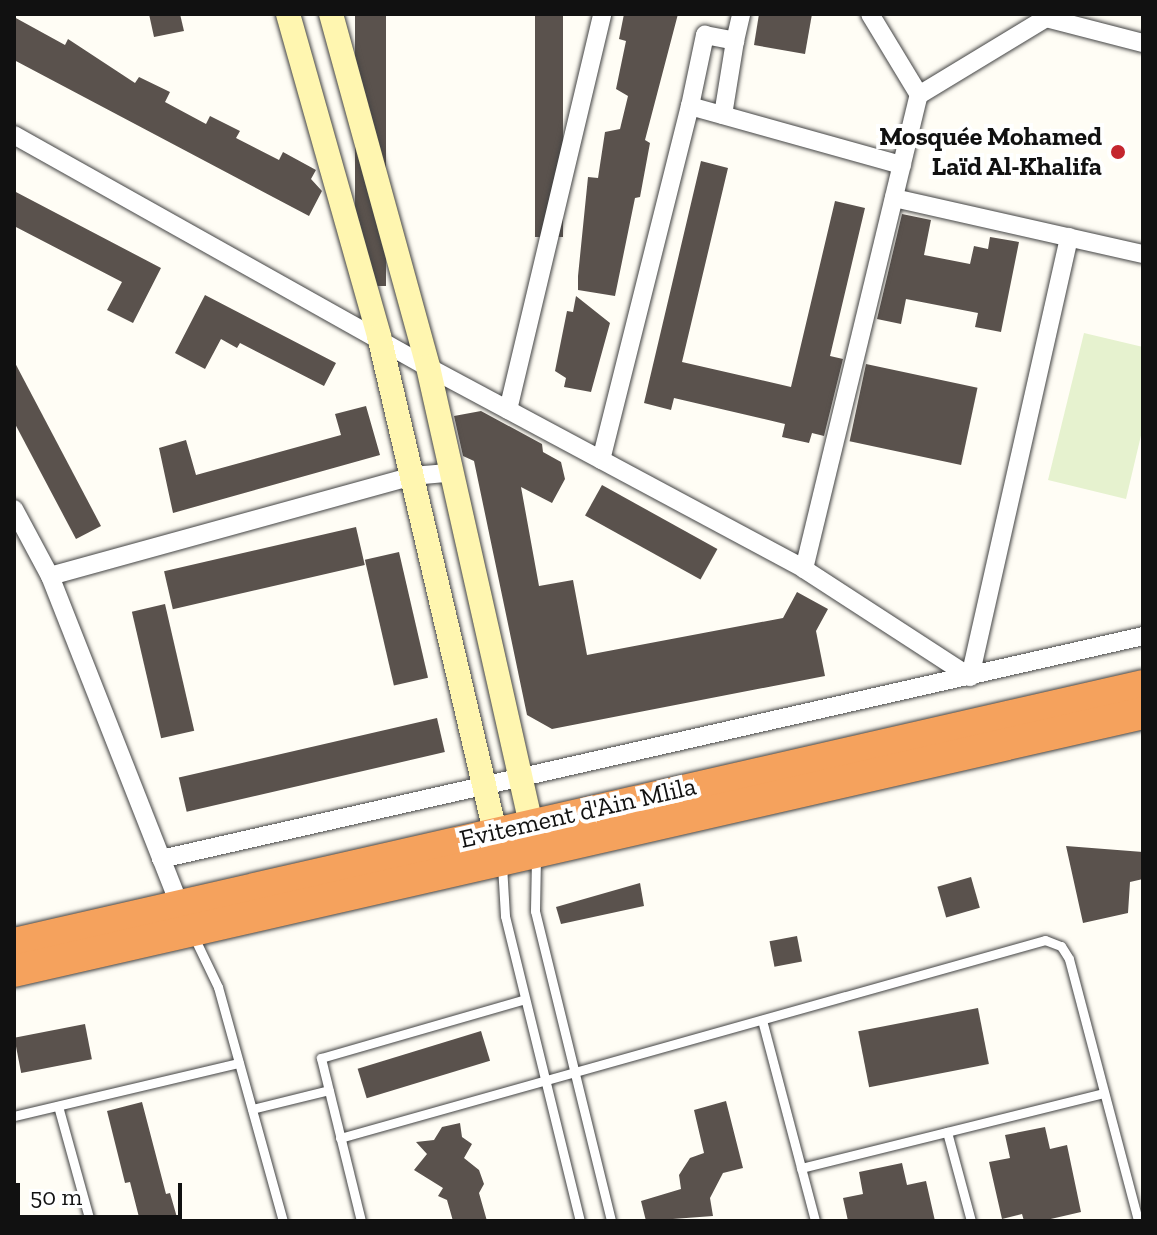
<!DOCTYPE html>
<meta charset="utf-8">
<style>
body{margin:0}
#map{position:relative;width:1157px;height:1235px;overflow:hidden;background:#fffdf5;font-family:"Zilla Slab",serif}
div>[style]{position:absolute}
.pitch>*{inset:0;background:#e6f2cf}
.building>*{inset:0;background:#5a524d;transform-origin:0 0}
.roads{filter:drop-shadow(0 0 2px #444) drop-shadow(0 0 2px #444)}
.lane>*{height:9px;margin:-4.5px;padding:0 4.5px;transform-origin:4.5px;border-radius:4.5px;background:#fff}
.street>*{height:18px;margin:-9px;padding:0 9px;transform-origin:9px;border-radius:9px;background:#fff}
.secondary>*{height:24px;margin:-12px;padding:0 12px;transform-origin:12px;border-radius:12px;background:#fff6b0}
.highway>*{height:32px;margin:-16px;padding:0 16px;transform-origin:16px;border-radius:16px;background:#f5a25d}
.dots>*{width:22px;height:22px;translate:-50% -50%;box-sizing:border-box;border:4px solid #fff;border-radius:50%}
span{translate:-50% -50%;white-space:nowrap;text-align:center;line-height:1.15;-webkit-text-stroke:8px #fff;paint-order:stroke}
.poi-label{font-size:26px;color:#111;font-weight:700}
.right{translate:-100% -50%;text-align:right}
.street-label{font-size:26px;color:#111}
.frame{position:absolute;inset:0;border:16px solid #111;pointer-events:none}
.scale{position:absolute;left:16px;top:1183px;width:166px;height:36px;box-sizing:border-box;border:4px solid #111;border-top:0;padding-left:10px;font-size:24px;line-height:28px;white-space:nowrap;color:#111;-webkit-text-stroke:6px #fff;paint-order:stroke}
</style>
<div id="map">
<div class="pitch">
<div style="clip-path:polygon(1084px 333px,1143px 347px,1143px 427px,1126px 499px,1048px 480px)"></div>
</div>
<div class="building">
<div style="clip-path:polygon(149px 14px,180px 14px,184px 31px,154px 37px)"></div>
<div style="left:355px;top:14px;width:31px;height:272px"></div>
<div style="left:535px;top:14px;width:28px;height:223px"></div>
<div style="clip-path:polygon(624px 14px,678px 14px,645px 140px,650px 143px,640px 197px,635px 198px,615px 296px,578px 290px,578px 276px,588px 177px,598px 178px,605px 132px,620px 129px,628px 96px,616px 89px,626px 41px,619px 39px)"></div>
<div style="clip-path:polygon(759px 14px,812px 14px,805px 54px,754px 45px)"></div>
<div style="clip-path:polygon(14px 17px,65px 45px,68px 39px,135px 83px,139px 77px,170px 92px,165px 102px,206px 124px,210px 116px,240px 131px,236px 138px,279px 160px,283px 152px,316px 170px,311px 179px,322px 191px,309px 216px,14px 60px)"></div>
<div style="clip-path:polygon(701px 161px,728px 168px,682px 362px,791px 387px,835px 201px,865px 208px,830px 356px,843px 359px,824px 436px,812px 433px,809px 443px,782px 437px,785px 424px,674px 398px,671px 410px,644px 403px)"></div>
<div style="clip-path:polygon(14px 191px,161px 268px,133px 323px,107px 310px,122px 282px,14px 226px)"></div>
<div style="clip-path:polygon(902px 214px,931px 220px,924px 255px,970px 264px,974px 246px,988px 249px,990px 237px,1019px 242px,1001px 332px,975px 327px,978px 313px,906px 299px,901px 324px,877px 319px)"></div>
<div style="clip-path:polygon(205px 295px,336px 363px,324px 386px,240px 343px,237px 348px,221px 339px,205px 369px,175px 353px)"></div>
<div style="clip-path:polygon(576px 296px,610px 323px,591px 392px,564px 387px,566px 378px,555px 371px,567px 311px,573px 312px)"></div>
<div style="clip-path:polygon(14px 361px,101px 526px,76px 539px,14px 422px)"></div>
<div style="left:866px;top:364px;width:114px;height:79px;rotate:12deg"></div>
<div style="clip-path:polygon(366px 406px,380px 455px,173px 513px,159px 448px,186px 440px,196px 475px,341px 435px,335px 414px)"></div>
<div style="clip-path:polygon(481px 411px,542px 444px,543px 452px,561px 462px,565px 479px,552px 503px,521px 487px,539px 586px,573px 580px,587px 655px,783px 618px,797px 592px,828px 609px,816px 631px,825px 676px,552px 729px,527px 715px,474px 461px,463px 456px,454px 416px)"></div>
<div style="left:602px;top:485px;width:132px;height:35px;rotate:29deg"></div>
<div style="left:356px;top:527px;width:39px;height:197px;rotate:77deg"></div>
<div style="left:399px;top:552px;width:129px;height:35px;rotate:77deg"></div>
<div style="left:165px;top:604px;width:130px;height:34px;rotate:77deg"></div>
<div style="left:437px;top:718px;width:35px;height:265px;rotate:77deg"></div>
<div style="clip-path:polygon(1066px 846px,1143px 852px,1143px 879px,1130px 882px,1128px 913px,1083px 923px)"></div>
<div style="left:971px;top:877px;width:32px;height:35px;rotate:74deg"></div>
<div style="clip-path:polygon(640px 883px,644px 906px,561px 924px,556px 907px)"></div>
<div style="left:797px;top:936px;width:26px;height:28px;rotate:79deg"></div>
<div style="left:978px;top:1008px;width:57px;height:122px;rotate:79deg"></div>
<div style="left:85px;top:1024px;width:36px;height:72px;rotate:79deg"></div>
<div style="left:481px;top:1031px;width:31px;height:129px;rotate:73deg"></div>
<div style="clip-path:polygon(726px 1101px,743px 1168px,723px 1173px,710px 1198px,713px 1216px,646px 1221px,641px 1201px,681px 1189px,679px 1175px,690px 1158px,704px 1153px,694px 1110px)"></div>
<div style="clip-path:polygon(142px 1102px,166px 1194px,170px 1193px,178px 1221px,140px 1221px,130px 1182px,125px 1183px,107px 1111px)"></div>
<div style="clip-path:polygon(460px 1123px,462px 1137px,472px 1144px,464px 1158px,479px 1170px,484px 1184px,479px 1193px,487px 1221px,453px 1221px,447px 1200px,438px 1196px,443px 1188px,414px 1170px,427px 1154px,416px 1142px,434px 1140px,442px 1127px)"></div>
<div style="clip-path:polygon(1045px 1127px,1050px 1149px,1067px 1145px,1081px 1212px,1042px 1221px,1024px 1221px,1022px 1214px,1002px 1219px,989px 1162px,1010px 1158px,1005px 1135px)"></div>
<div style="clip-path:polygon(902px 1163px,907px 1185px,926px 1181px,935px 1221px,848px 1221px,843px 1198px,863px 1194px,859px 1172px)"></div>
</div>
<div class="roads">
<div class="lane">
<div style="left:536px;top:858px;width:53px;rotate:91.1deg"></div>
<div style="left:535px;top:911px;width:319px;rotate:76.2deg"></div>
<div style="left:502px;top:865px;width:51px;rotate:86.6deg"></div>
<div style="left:505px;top:916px;width:314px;rotate:76.2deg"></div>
<div style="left:193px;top:935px;width:58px;rotate:64.3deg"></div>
<div style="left:218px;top:987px;width:243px;rotate:74.5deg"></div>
<div style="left:762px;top:1020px;width:208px;rotate:75.2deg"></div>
<div style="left:58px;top:1106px;width:119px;rotate:74.5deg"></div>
<div style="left:252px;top:1109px;width:79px;rotate:-13.9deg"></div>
<div style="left:14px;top:1116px;width:231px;rotate:-13.3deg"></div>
<div style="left:947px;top:1132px;width:92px;rotate:74.9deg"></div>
<div style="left:340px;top:1138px;width:732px;rotate:-15.69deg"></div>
<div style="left:1045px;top:940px;width:17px;rotate:21deg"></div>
<div style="left:1061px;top:946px;width:15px;rotate:58deg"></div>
<div style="left:1069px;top:959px;width:271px;rotate:75.2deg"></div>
<div style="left:801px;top:1168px;width:312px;rotate:-13.9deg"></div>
<div style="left:361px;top:1221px;width:168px;rotate:-103.8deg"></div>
<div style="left:321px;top:1058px;width:212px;rotate:-16.1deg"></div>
</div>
<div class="street">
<div style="left:870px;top:14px;width:95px;rotate:58.8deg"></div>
<div style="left:919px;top:95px;width:149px;rotate:-31.2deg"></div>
<div style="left:1046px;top:18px;width:4px;rotate:-117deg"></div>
<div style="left:1046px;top:18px;width:100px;rotate:14.5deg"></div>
<div style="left:735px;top:41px;width:28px;rotate:-77deg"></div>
<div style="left:690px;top:106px;width:73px;rotate:-78.1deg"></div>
<div style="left:705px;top:35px;width:31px;rotate:11deg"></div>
<div style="left:735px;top:41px;width:75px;rotate:99.2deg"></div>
<div style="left:14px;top:135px;width:475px;rotate:29.3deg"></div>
<div style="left:428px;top:367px;width:427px;rotate:28.2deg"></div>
<div style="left:804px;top:569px;width:198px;rotate:33deg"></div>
<div style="left:970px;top:677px;width:451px;rotate:-77.3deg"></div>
<div style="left:894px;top:198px;width:255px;rotate:12.7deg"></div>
<div style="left:508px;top:410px;width:407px;rotate:-76.6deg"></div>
<div style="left:601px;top:460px;width:365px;rotate:-75.9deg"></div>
<div style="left:690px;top:106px;width:220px;rotate:15.6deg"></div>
<div style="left:14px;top:509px;width:76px;rotate:61.8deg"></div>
<div style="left:50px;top:576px;width:363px;rotate:68.5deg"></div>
<div style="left:804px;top:569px;width:488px;rotate:-76.4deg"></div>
<div style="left:50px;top:576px;width:376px;rotate:-15.4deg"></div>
<div style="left:412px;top:476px;width:36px;rotate:-5deg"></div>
<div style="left:161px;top:859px;width:1007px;rotate:-12.79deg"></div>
</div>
<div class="secondary">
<div style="left:288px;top:14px;width:335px;rotate:74.2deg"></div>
<div style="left:379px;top:336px;width:527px;rotate:76.83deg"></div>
<div style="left:331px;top:14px;width:366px;rotate:74.6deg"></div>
<div style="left:428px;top:367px;width:487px;rotate:77.3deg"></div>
</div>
<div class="highway">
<div style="left:14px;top:944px;width:1158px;rotate:-12.87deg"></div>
<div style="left:14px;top:971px;width:1158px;rotate:-12.87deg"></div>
</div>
</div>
<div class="dots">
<div style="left:1118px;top:152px;background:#c4262e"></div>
</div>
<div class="poi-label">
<span class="right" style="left:1102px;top:152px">Mosquée Mohamed<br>Laïd Al-Khalifa</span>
</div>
<div class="street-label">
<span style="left:578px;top:813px;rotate:-13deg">Evitement d'Ain Mlila</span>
</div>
<div class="frame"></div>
<div class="scale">50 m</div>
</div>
